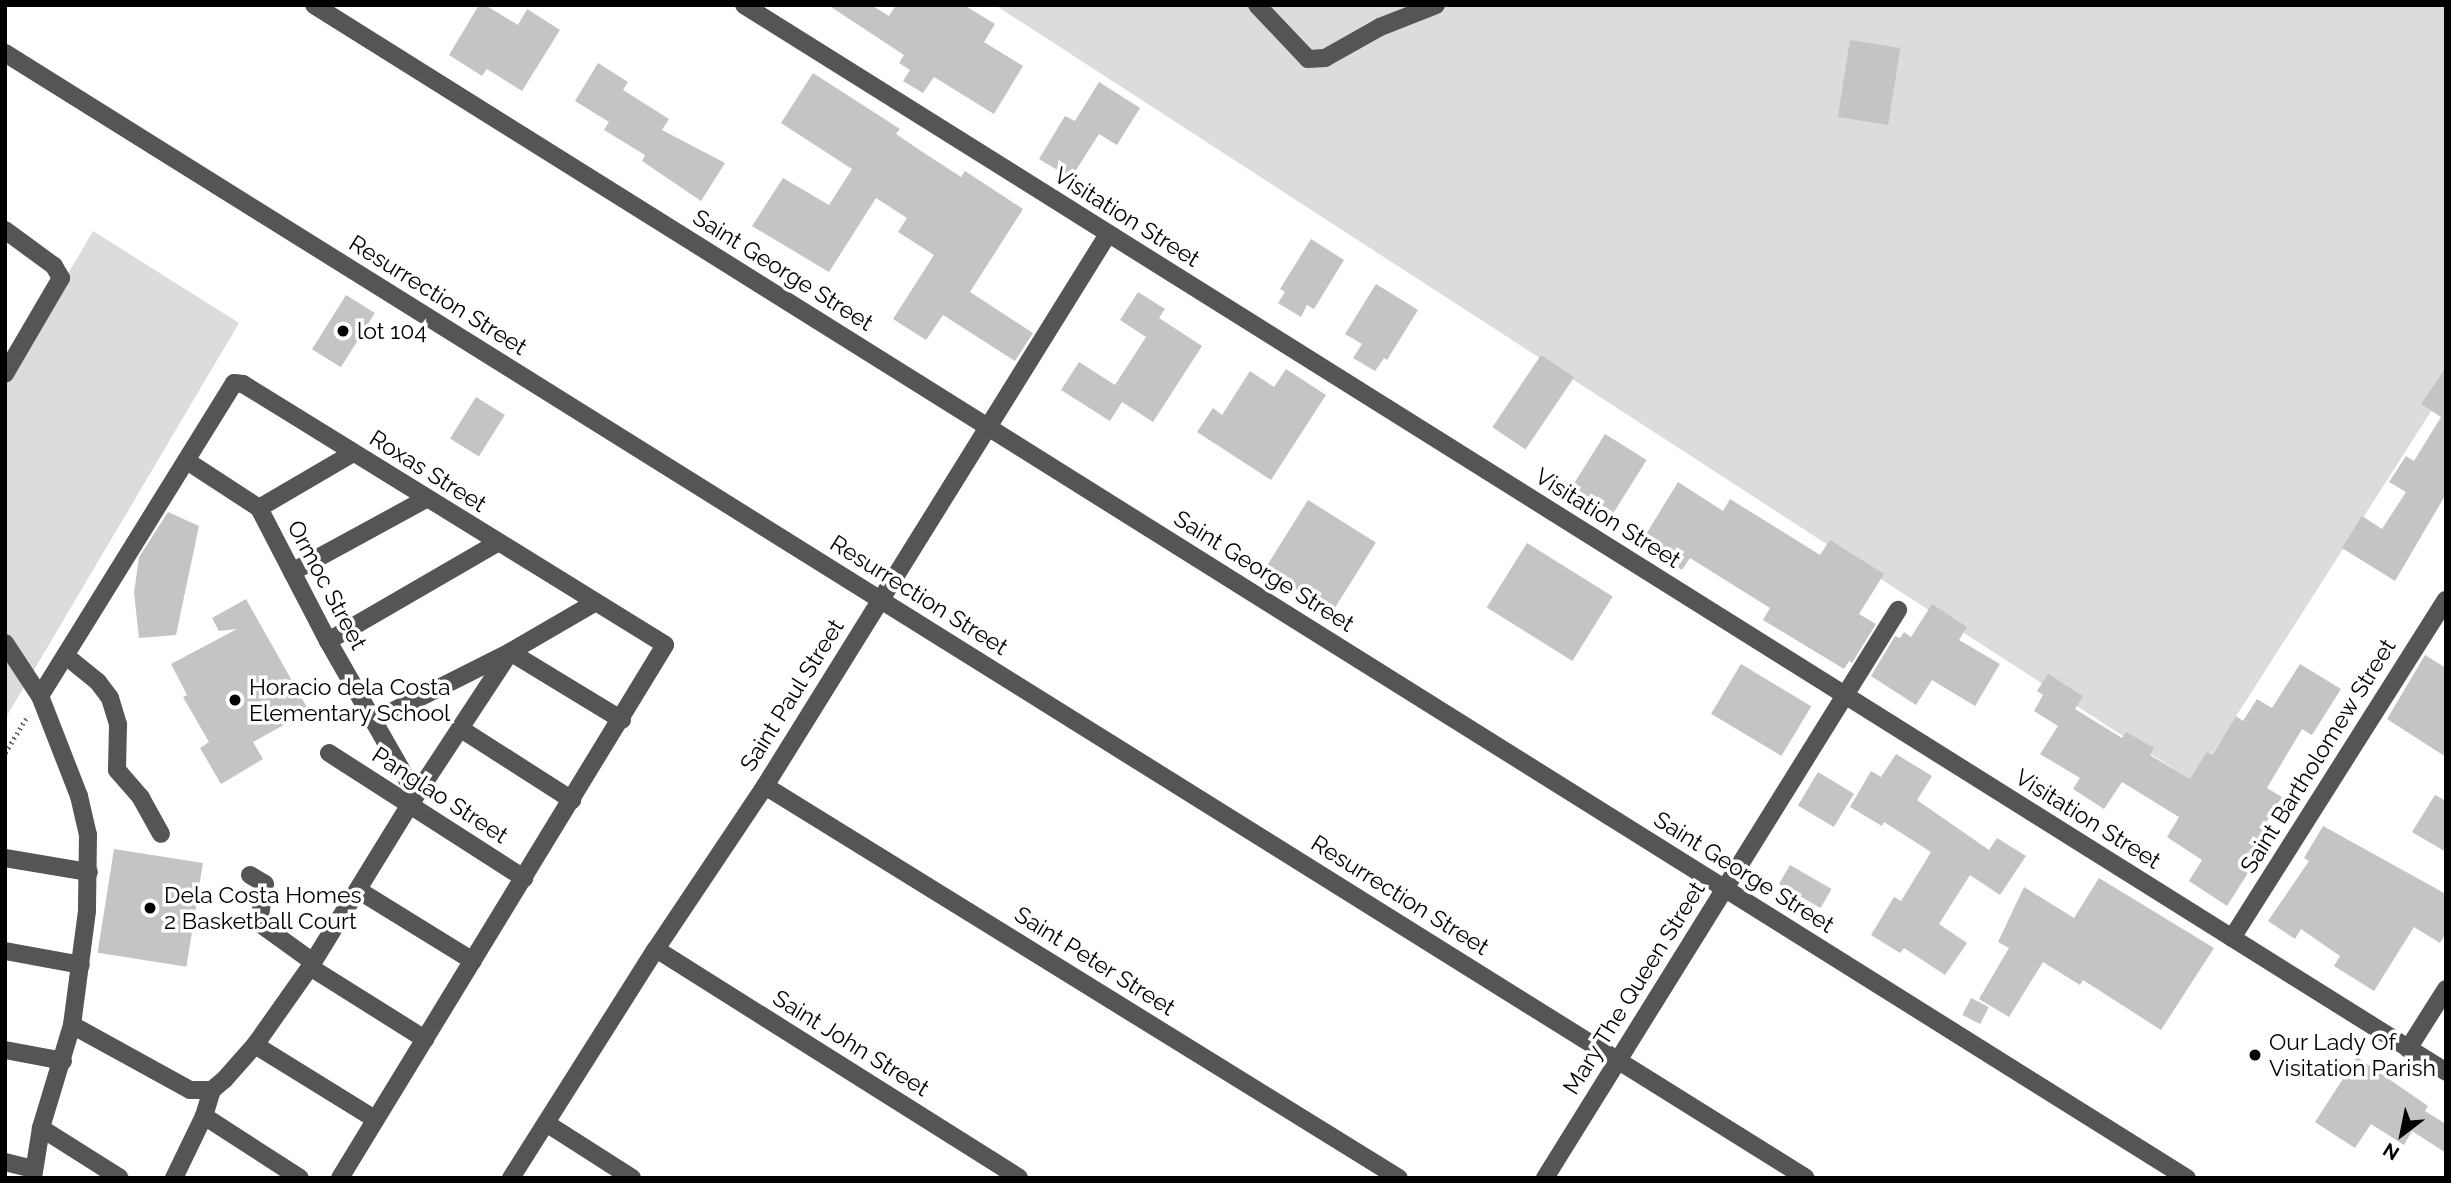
<!DOCTYPE html>
<style>
body{margin:0}
#map{position:relative;width:2451px;height:1183px;overflow:hidden;background:#fff;font-family:Raleway,sans-serif}
div>[style]{position:absolute}
.green>*{inset:0;background:#dcdcdc}
.building>*{inset:0;background:#c4c4c4;transform-origin:0 0}
.path>*{height:4.5px;margin-top:-2.25px;transform-origin:0;background:repeating-linear-gradient(90deg,#777 0 2px,transparent 0 5.5px)}
.minor>*{height:18px;margin:-9px;padding:0 9px;transform-origin:9px;border-radius:9px;background:#555}
.dots>*{width:19px;height:19px;translate:-50% -50%;box-sizing:border-box;border:4px solid #fff;border-radius:50%}
span{translate:-50% -50%;white-space:nowrap;text-align:center;line-height:1.15;-webkit-text-stroke:7px #fff;paint-order:stroke}
.street-label{font-size:23px;color:#000}
.poi-label{font-size:23px;color:#000}
.left{translate:0 -50%;text-align:left}
.frame{position:absolute;inset:0;border:7px solid #000;pointer-events:none}
.north{position:absolute;left:2367px;top:1099px;width:70px;height:70px;-webkit-text-stroke:5px #fff;paint-order:stroke;rotate:212deg;font-size:19px;font-weight:700;line-height:28px;text-align:center;color:#000}
.north::after{content:'';display:block;margin:auto;width:24px;height:32px;background:#000;clip-path:polygon(50% 0,100% 100%,50% 72%,0 100%)}
</style>
<div id="map">
<div class="green">
<div style="clip-path:polygon(995px 5px,2446px 5px,2446px 388px,2194px 782px)"></div>
<div style="clip-path:polygon(93px 231px,239px 323px,5px 719px,5px 382px)"></div>
</div>
<div class="building">
<div style="clip-path:polygon(479px 5px,485px 5px,518px 25px,527px 9px,560px 30px,522px 91px,487px 69px,482px 76px,449px 55px)"></div>
<div style="clip-path:polygon(828px 5px,871px 5px,889px 16px,896px 5px,964px 5px,995px 24px,984px 42px,1023px 66px,994px 114px,934px 77px,923px 93px,903px 81px,910px 70px,899px 63px,904px 55px)"></div>
<div style="left:1850px;top:40px;width:51px;height:78px;rotate:9deg"></div>
<div style="clip-path:polygon(598px 63px,628px 82px,623px 90px,669px 119px,662px 130px,725px 163px,701px 201px,642px 161px,645px 155px,604px 130px,609px 122px,575px 101px)"></div>
<div style="clip-path:polygon(813px 73px,900px 129px,896px 134px,921px 151px,961px 177px,965px 171px,1023px 209px,970px 292px,1033px 333px,1015px 361px,943px 315px,926px 340px,893px 319px,934px 255px,898px 232px,907px 218px,876px 198px,829px 272px,752px 226px,783px 178px,829px 205px,852px 169px,781px 123px)"></div>
<div style="clip-path:polygon(1099px 82px,1140px 108px,1117px 145px,1099px 134px,1071px 178px,1039px 159px,1065px 116px,1075px 121px)"></div>
<div style="clip-path:polygon(1311px 239px,1344px 260px,1314px 309px,1307px 305px,1301px 317px,1278px 303px,1285px 292px,1280px 289px)"></div>
<div style="clip-path:polygon(1376px 284px,1418px 310px,1387px 360px,1384px 358px,1375px 371px,1353px 358px,1362px 344px,1345px 334px)"></div>
<div style="clip-path:polygon(1138px 292px,1165px 309px,1159px 318px,1202px 346px,1153px 422px,1122px 402px,1110px 421px,1061px 390px,1079px 362px,1115px 385px,1146px 337px,1120px 320px)"></div>
<div style="left:346px;top:295px;width:34px;height:64px;rotate:32deg"></div>
<div style="left:1541px;top:355px;width:40px;height:87px;rotate:34deg"></div>
<div style="clip-path:polygon(2446px 367px,2446px 494px,2395px 581px,2342px 548px,2362px 516px,2382px 529px,2406px 492px,2389px 482px,2406px 456px,2414px 461px,2441px 417px,2421px 404px)"></div>
<div style="clip-path:polygon(1286px 369px,1326px 395px,1271px 480px,1197px 432px,1213px 408px,1222px 415px,1250px 371px,1274px 387px)"></div>
<div style="left:476px;top:397px;width:34px;height:49px;rotate:32deg"></div>
<div style="left:1605px;top:434px;width:49px;height:62px;rotate:32deg"></div>
<div style="clip-path:polygon(1678px 482px,1723px 511px,1730px 499px,1820px 555px,1830px 540px,1884px 574px,1859px 614px,1876px 624px,1852px 663px,1849px 661px,1844px 669px,1763px 620px,1770px 608px,1690px 558px,1682px 570px,1640px 544px)"></div>
<div style="left:1308px;top:500px;width:80px;height:82px;rotate:32deg"></div>
<div style="clip-path:polygon(168px 512px,199px 526px,176px 635px,139px 638px,134px 593px,139px 557px)"></div>
<div style="left:1527px;top:543px;width:101px;height:76px;rotate:32deg"></div>
<div style="clip-path:polygon(246px 599px,309px 711px,253px 742px,263px 759px,221px 784px,200px 748px,209px 742px,183px 697px,187px 695px,171px 664px,237px 629px,219px 631px,212px 618px)"></div>
<div style="clip-path:polygon(1932px 604px,1967px 627px,1959px 640px,2000px 664px,1975px 706px,1932px 680px,1916px 705px,1871px 676px,1895px 636px,1900px 638px,1904px 632px,1911px 637px)"></div>
<div style="clip-path:polygon(2425px 655px,2446px 668px,2446px 757px,2387px 719px)"></div>
<div style="left:1741px;top:664px;width:82px;height:58px;rotate:31deg"></div>
<div style="clip-path:polygon(2300px 664px,2341px 689px,2312px 735px,2302px 729px,2267px 788px,2282px 797px,2262px 829px,2272px 835px,2227px 906px,2189px 881px,2202px 860px,2167px 837px,2179px 817px,2122px 782px,2104px 809px,2073px 789px,2080px 778px,2040px 754px,2058px 726px,2034px 711px,2043px 695px,2037px 691px,2048px 674px,2083px 696px,2075px 709px,2122px 738px,2126px 732px,2154px 748px,2150px 755px,2190px 779px,2207px 752px,2212px 755px,2236px 716px,2243px 721px,2257px 699px,2272px 708px)"></div>
<div style="clip-path:polygon(1896px 754px,1932px 776px,1917px 800px,1989px 850px,1997px 838px,2026px 856px,2000px 895px,1970px 875px,1939px 924px,1967px 943px,1945px 975px,1904px 948px,1900px 953px,1871px 935px,1894px 897px,1901px 901px,1931px 852px,1884px 822px,1882px 826px,1850px 807px,1871px 771px,1881px 777px)"></div>
<div style="left:1818px;top:772px;width:42px;height:39px;rotate:31deg"></div>
<div style="clip-path:polygon(2435px 795px,2446px 801px,2446px 852px,2412px 832px)"></div>
<div style="clip-path:polygon(2323px 826px,2446px 894px,2446px 933px,2440px 943px,2414px 927px,2374px 991px,2334px 966px,2340px 956px,2301px 929px,2295px 939px,2268px 921px,2309px 861px,2304px 858px)"></div>
<div style="left:114px;top:849px;width:90px;height:105px;rotate:9deg"></div>
<div style="left:1790px;top:865px;width:48px;height:22px;rotate:30deg"></div>
<div style="clip-path:polygon(2099px 878px,2214px 948px,2161px 1030px,2083px 980px,2080px 985px,2043px 962px,2009px 1017px,1979px 999px,2009px 948px,1998px 942px,2024px 887px,2074px 918px)"></div>
<div style="left:1971px;top:998px;width:20px;height:19px;rotate:27deg"></div>
<div style="clip-path:polygon(2357px 1057px,2428px 1106px,2425px 1111px,2446px 1124px,2446px 1153px,2412px 1131px,2404px 1145px,2371px 1124px,2355px 1148px,2315px 1122px)"></div>
</div>
<div class="path">
<div style="left:5px;top:753px;width:44px;rotate:-58.8deg"></div>
</div>
<div class="minor">
<div style="left:314px;top:5px;width:2210px;rotate:32.06deg"></div>
<div style="left:744px;top:5px;width:2009px;rotate:32.08deg"></div>
<div style="left:1257px;top:5px;width:74px;rotate:46.6deg"></div>
<div style="left:1308px;top:59px;width:17px;rotate:-3deg"></div>
<div style="left:1325px;top:58px;width:63px;rotate:-29.4deg"></div>
<div style="left:1380px;top:27px;width:60px;rotate:-21.4deg"></div>
<div style="left:5px;top:53px;width:2123px;rotate:31.99deg"></div>
<div style="left:5px;top:230px;width:61px;rotate:36.3deg"></div>
<div style="left:54px;top:266px;width:14px;rotate:60deg"></div>
<div style="left:61px;top:278px;width:111px;rotate:120.3deg"></div>
<div style="left:187px;top:461px;width:86px;rotate:33.1deg"></div>
<div style="left:259px;top:508px;width:150px;rotate:62.6deg"></div>
<div style="left:328px;top:641px;width:177px;rotate:60.3deg"></div>
<div style="left:259px;top:508px;width:109px;rotate:-30.3deg"></div>
<div style="left:292px;top:572px;width:153px;rotate:-28.6deg"></div>
<div style="left:328px;top:641px;width:195px;rotate:-30.1deg"></div>
<div style="left:5px;top:643px;width:64px;rotate:56.6deg"></div>
<div style="left:40px;top:696px;width:107px;rotate:68.7deg"></div>
<div style="left:79px;top:796px;width:40px;rotate:77deg"></div>
<div style="left:88px;top:835px;width:76px;rotate:90.8deg"></div>
<div style="left:87px;top:911px;width:115px;rotate:97.5deg"></div>
<div style="left:72px;top:1025px;width:108px;rotate:106.8deg"></div>
<div style="left:41px;top:1128px;width:51px;rotate:99.1deg"></div>
<div style="left:510px;top:652px;width:131px;rotate:31.3deg"></div>
<div style="left:66px;top:656px;width:41px;rotate:39.1deg"></div>
<div style="left:98px;top:682px;width:20px;rotate:53deg"></div>
<div style="left:110px;top:698px;width:28px;rotate:73deg"></div>
<div style="left:118px;top:725px;width:45px;rotate:91.3deg"></div>
<div style="left:117px;top:770px;width:37px;rotate:49deg"></div>
<div style="left:141px;top:798px;width:41px;rotate:60.9deg"></div>
<div style="left:40px;top:696px;width:368px;rotate:-58.2deg"></div>
<div style="left:234px;top:383px;width:9px;rotate:6deg"></div>
<div style="left:243px;top:384px;width:496px;rotate:31.7deg"></div>
<div style="left:665px;top:645px;width:624px;rotate:121.37deg"></div>
<div style="left:373px;top:721px;width:153px;rotate:-26.7deg"></div>
<div style="left:510px;top:652px;width:99px;rotate:-30.2deg"></div>
<div style="left:461px;top:729px;width:132px;rotate:32.6deg"></div>
<div style="left:329px;top:753px;width:232px;rotate:32.7deg"></div>
<div style="left:765px;top:786px;width:745px;rotate:31.73deg"></div>
<div style="left:5px;top:858px;width:85px;rotate:9.5deg"></div>
<div style="left:250px;top:875px;width:17px;rotate:31deg"></div>
<div style="left:265px;top:884px;width:39px;rotate:99deg"></div>
<div style="left:259px;top:923px;width:67px;rotate:35.8deg"></div>
<div style="left:358px;top:890px;width:135px;rotate:31.7deg"></div>
<div style="left:2232px;top:938px;width:400px;rotate:-57.7deg"></div>
<div style="left:656px;top:949px;width:429px;rotate:32.2deg"></div>
<div style="left:5px;top:951px;width:77px;rotate:10.4deg"></div>
<div style="left:310px;top:967px;width:136px;rotate:32.1deg"></div>
<div style="left:72px;top:1025px;width:135px;rotate:28.8deg"></div>
<div style="left:190px;top:1090px;width:22px"></div>
<div style="left:212px;top:1090px;width:16px;rotate:-40deg"></div>
<div style="left:224px;top:1080px;width:47px;rotate:-48.5deg"></div>
<div style="left:255px;top:1045px;width:95px;rotate:-54.8deg"></div>
<div style="left:310px;top:967px;width:189px;rotate:-58.4deg"></div>
<div style="left:409px;top:806px;width:184px;rotate:-56.7deg"></div>
<div style="left:255px;top:1045px;width:141px;rotate:31.7deg"></div>
<div style="left:2408px;top:1049px;width:71px;rotate:-57.7deg"></div>
<div style="left:5px;top:1050px;width:59px;rotate:10.7deg"></div>
<div style="left:204px;top:1116px;width:114px;rotate:32.9deg"></div>
<div style="left:546px;top:1123px;width:102px;rotate:32.6deg"></div>
<div style="left:41px;top:1128px;width:93px;rotate:32.3deg"></div>
<div style="left:5px;top:1162px;width:29px;rotate:14deg"></div>
<div style="left:174px;top:1178px;width:69px;rotate:-64.2deg"></div>
<div style="left:204px;top:1116px;width:27px;rotate:-73deg"></div>
<div style="left:511px;top:1178px;width:271px;rotate:-57.7deg"></div>
<div style="left:656px;top:949px;width:196px;rotate:-56.2deg"></div>
<div style="left:765px;top:786px;width:650px;rotate:-58.14deg"></div>
<div style="left:1545px;top:1178px;width:669px;rotate:-58.14deg"></div>
</div>
<div class="dots">
<div style="left:343px;top:331px;background:#000"></div>
<div style="left:235px;top:700px;background:#000"></div>
<div style="left:150px;top:908px;background:#000"></div>
<div style="left:2255px;top:1055px;background:#000"></div>
</div>
<div class="street-label">
<span style="left:1127px;top:217px;rotate:32deg">Visitation Street</span>
<span style="left:783px;top:270px;rotate:32deg">Saint George Street</span>
<span style="left:438px;top:295px;rotate:32deg">Resurrection Street</span>
<span style="left:428px;top:471px;rotate:32deg">Roxas Street</span>
<span style="left:1608px;top:518px;rotate:32deg">Visitation Street</span>
<span style="left:1264px;top:571px;rotate:32deg">Saint George Street</span>
<span style="left:327px;top:585px;rotate:62deg">Ormoc Street</span>
<span style="left:919px;top:595px;rotate:32deg">Resurrection Street</span>
<span style="left:792px;top:695px;rotate:-58deg">Saint Paul Street</span>
<span style="left:2318px;top:756px;rotate:-58deg">Saint Bartholomew Street</span>
<span style="left:440px;top:795px;rotate:33deg">Panglao Street</span>
<span style="left:2088px;top:819px;rotate:32deg">Visitation Street</span>
<span style="left:1744px;top:872px;rotate:32deg">Saint George Street</span>
<span style="left:1400px;top:895px;rotate:32deg">Resurrection Street</span>
<span style="left:1095px;top:961px;rotate:32deg">Saint Peter Street</span>
<span style="left:1634px;top:988px;rotate:-58deg">Mary The Queen Street</span>
<span style="left:851px;top:1043px;rotate:32deg">Saint John Street</span>
</div>
<div class="poi-label">
<span class="left" style="left:357px;top:331px">lot 104</span>
<span class="left" style="left:249px;top:700px">Horacio dela Costa<br>Elementary School</span>
<span class="left" style="left:164px;top:908px">Dela Costa Homes<br>2 Basketball Court</span>
<span class="left" style="left:2269px;top:1055px">Our Lady Of<br>Visitation Parish</span>
</div>
<div class="frame"></div>
<div class="north">N</div>
</div>
